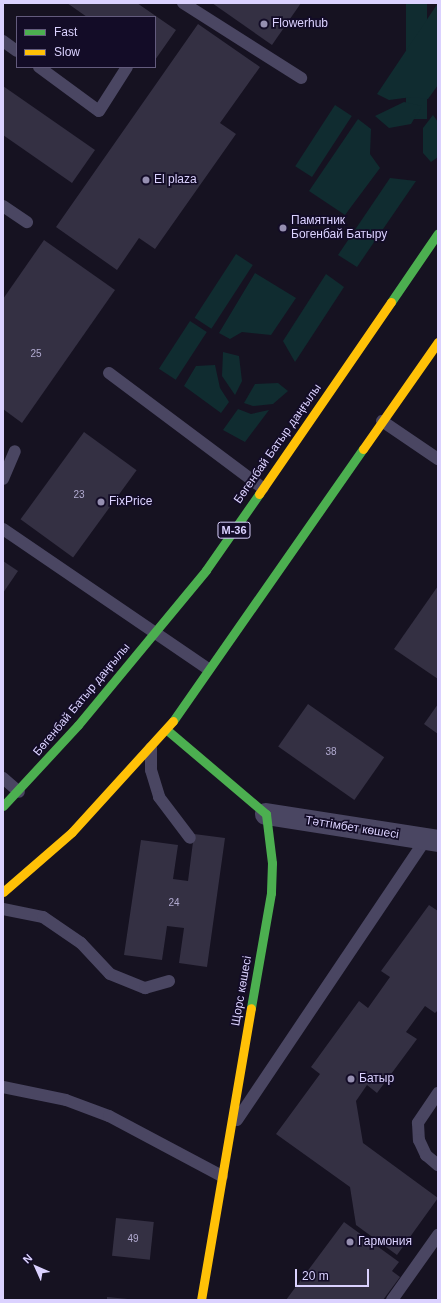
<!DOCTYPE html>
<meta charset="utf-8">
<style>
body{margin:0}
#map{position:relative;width:441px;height:1303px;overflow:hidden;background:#161221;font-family:Arial,sans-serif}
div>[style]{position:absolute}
.green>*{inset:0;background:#102c30;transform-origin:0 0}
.building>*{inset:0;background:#343043;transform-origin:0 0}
.lane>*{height:12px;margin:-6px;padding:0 6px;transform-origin:6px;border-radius:6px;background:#4a4662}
.street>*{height:22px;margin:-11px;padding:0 11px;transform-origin:11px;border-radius:11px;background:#4a4662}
.fast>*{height:9px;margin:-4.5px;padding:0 4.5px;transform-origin:4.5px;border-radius:4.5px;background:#4caf50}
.slow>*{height:9px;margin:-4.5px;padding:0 4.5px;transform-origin:4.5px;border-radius:4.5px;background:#ffc107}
.dots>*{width:11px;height:11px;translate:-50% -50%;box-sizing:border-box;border:2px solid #130c27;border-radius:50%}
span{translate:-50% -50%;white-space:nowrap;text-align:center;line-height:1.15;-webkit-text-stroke:3.5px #130c27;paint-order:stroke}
.number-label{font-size:10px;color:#b1aad0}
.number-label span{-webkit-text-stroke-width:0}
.shield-label span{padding:1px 3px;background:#130c27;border:1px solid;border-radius:3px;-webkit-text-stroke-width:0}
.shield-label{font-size:11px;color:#dbd2ff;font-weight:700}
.poi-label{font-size:12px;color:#dbd2ff}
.left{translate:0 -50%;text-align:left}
.street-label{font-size:12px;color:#dbd2ff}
.frame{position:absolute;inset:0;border:4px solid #dbd2ff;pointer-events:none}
.legend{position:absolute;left:16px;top:16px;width:140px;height:52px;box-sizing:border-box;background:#130c27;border:1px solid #635b7d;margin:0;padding:5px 7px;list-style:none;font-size:12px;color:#dbd2ff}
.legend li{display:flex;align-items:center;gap:8px;height:20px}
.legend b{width:20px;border:1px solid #635b7d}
.north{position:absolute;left:16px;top:1247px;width:40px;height:40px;-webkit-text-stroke:3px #130c27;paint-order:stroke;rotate:315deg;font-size:11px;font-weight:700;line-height:16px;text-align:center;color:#dbd2ff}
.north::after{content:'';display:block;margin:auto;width:14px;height:18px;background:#dbd2ff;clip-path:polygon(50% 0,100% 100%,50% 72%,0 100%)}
.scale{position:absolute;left:295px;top:1269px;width:74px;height:18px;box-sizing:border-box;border:2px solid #dbd2ff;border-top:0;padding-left:5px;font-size:12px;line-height:14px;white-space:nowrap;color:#dbd2ff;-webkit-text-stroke:3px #130c27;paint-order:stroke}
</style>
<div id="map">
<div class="green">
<div style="left:406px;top:3px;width:21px;height:116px"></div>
<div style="clip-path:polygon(438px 3px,438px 85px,428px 99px,412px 97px,389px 100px,377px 94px)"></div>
<div style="clip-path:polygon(404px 102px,422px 106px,411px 124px,389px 128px,375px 116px)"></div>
<div style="left:335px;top:105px;width:20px;height:73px;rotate:33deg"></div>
<div style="clip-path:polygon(433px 115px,438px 122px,438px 157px,431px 162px,423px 153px,423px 128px)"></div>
<div style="clip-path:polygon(358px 119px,371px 129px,370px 154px,380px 168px,345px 215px,309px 191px)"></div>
<div style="clip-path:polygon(390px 178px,416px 181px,357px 267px,338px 255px)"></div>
<div style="left:236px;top:254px;width:20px;height:76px;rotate:33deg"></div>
<div style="clip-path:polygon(255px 273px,296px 298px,271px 335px,242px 332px,230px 339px,219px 333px)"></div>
<div style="clip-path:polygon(326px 274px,344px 287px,295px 362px,283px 341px)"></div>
<div style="left:190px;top:321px;width:20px;height:57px;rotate:33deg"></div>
<div style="clip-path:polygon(223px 352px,239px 356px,242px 381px,235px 395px,222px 376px)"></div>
<div style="clip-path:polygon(215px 365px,220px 388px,229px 402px,221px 413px,184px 386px,196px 366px)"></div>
<div style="clip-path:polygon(278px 383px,288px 391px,273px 404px,253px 406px,244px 403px,255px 384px)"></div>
<div style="clip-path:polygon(238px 409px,251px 414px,269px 410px,245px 442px,223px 430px)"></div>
</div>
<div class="building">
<div style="clip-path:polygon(67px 3px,137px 3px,176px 30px,155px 60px,155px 17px,87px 17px)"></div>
<div style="clip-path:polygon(212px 3px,301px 3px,272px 45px)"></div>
<div style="clip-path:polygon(198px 24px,260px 67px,220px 123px,236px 134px,155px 249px,139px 238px,117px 270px,56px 227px)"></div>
<div style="clip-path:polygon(3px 86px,95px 150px,72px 183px,3px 135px)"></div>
<div style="clip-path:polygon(44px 240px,115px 290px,22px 423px,3px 409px,3px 299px)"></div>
<div style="left:84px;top:432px;width:65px;height:108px;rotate:36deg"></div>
<div style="clip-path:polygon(3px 561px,18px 571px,3px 593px)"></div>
<div style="clip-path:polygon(438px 586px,438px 679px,394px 649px)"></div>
<div style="left:308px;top:704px;width:93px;height:52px;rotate:35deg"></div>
<div style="clip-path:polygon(438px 704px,438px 734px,424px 724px)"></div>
<div style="clip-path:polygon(194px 834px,225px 838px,207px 967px,179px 963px,184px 928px,167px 926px,162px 960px,124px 955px,141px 840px,178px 845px,173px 879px,188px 881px)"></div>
<div style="clip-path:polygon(429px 905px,438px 911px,438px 1010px,435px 1013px,425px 1006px,406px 1032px,417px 1039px,377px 1093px,367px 1085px,356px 1101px,363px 1143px,438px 1198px,397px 1255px,356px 1225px,350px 1187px,276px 1134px,320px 1074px,311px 1067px,359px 1001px,368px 1008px,390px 977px,381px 971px)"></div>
<div style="left:116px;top:1218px;width:38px;height:38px;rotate:6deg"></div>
<div style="clip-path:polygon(344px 1222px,399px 1262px,392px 1271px,400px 1277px,383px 1300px,286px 1300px)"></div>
<div style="clip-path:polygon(107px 1297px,128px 1299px,128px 1300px,107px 1300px)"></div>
</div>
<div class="lane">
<div style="left:183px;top:3px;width:140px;rotate:32.4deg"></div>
<div style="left:3px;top:41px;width:17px;rotate:36deg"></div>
<div style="left:39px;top:67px;width:74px;rotate:36.3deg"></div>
<div style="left:99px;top:111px;width:52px;rotate:-57.5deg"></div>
<div style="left:3px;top:206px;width:29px;rotate:34deg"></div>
<div style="left:109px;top:373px;width:192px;rotate:36.8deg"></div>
<div style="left:382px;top:421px;width:68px;rotate:34.2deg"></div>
<div style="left:3px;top:479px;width:30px;rotate:-67deg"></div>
<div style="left:3px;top:529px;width:248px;rotate:34.3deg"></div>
<div style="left:151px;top:748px;width:22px;rotate:90deg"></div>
<div style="left:151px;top:770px;width:28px;rotate:73deg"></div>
<div style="left:159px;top:797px;width:51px;rotate:52.9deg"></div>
<div style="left:3px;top:778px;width:21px;rotate:41deg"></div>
<div style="left:3px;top:909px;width:41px;rotate:11.3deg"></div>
<div style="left:43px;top:917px;width:46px;rotate:34.4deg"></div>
<div style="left:81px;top:943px;width:42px;rotate:46.9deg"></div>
<div style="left:110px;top:974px;width:38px;rotate:22deg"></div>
<div style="left:145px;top:988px;width:25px;rotate:-16deg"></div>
<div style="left:3px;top:1087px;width:64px;rotate:11.7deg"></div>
<div style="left:66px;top:1100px;width:46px;rotate:20.4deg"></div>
<div style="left:109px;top:1116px;width:128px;rotate:28deg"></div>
<div style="left:438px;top:1093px;width:36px;rotate:124deg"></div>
<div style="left:418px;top:1123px;width:17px;rotate:87deg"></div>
<div style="left:419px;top:1140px;width:17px;rotate:65deg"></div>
<div style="left:426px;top:1155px;width:16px;rotate:40deg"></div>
<div style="left:237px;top:1120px;width:337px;rotate:-56.1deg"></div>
<div style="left:392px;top:1300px;width:80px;rotate:-54.7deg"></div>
</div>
<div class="street">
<div style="left:266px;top:814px;width:174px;rotate:8.9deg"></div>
</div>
<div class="fast">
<div style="left:391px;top:302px;width:83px;rotate:-55.7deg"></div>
<div style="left:173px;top:721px;width:332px;rotate:-55.1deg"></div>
<div style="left:167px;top:730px;width:130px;rotate:40.3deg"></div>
<div style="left:266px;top:814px;width:49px;rotate:83deg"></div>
<div style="left:272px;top:863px;width:30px;rotate:92deg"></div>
<div style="left:271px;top:893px;width:117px;rotate:99.9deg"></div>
<div style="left:3px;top:806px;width:110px;rotate:-47.2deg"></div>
<div style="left:78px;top:725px;width:201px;rotate:-50.4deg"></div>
<div style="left:206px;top:570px;width:93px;rotate:-55.1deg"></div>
</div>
<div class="slow">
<div style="left:363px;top:449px;width:131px;rotate:-55deg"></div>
<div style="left:259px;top:494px;width:233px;rotate:-55.5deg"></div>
<div style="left:3px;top:892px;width:91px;rotate:-41deg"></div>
<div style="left:72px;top:832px;width:150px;rotate:-47.7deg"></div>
<div style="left:201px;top:1300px;width:296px;rotate:-80.3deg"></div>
</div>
<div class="dots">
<div style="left:264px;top:24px;background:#968fb1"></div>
<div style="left:146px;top:180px;background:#968fb1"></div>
<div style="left:283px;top:228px;background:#968fb1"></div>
<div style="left:101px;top:502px;background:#968fb1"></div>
<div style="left:351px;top:1079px;background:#968fb1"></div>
<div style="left:350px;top:1242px;background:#968fb1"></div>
</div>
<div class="number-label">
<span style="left:36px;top:354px">25</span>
<span style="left:79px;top:495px">23</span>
<span style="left:331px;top:752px">38</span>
<span style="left:174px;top:903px">24</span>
<span style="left:133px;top:1239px">49</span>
</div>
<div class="shield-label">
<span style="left:234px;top:530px">M-36</span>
</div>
<div class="poi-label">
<span class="left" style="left:272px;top:24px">Flowerhub</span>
<span class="left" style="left:154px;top:180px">El plaza</span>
<span class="left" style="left:291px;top:228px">Памятник<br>Богенбай Батыру</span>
<span class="left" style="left:109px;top:502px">FixPrice</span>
<span class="left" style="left:359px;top:1079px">Батыр</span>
<span class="left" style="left:358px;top:1242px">Гармония</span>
</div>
<div class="street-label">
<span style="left:278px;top:444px;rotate:-55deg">Бөгенбай Батыр даңғылы</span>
<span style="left:82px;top:700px;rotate:-50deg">Бөгенбай Батыр даңғылы</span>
<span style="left:352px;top:828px;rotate:9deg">Тәттімбет көшесі</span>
<span style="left:242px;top:991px;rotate:-80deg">Щорс көшесі</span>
</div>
<div class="frame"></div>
<ul class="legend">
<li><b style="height:5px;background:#4caf50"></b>Fast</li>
<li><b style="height:5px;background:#ffc107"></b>Slow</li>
</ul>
<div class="north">N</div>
<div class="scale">20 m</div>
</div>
